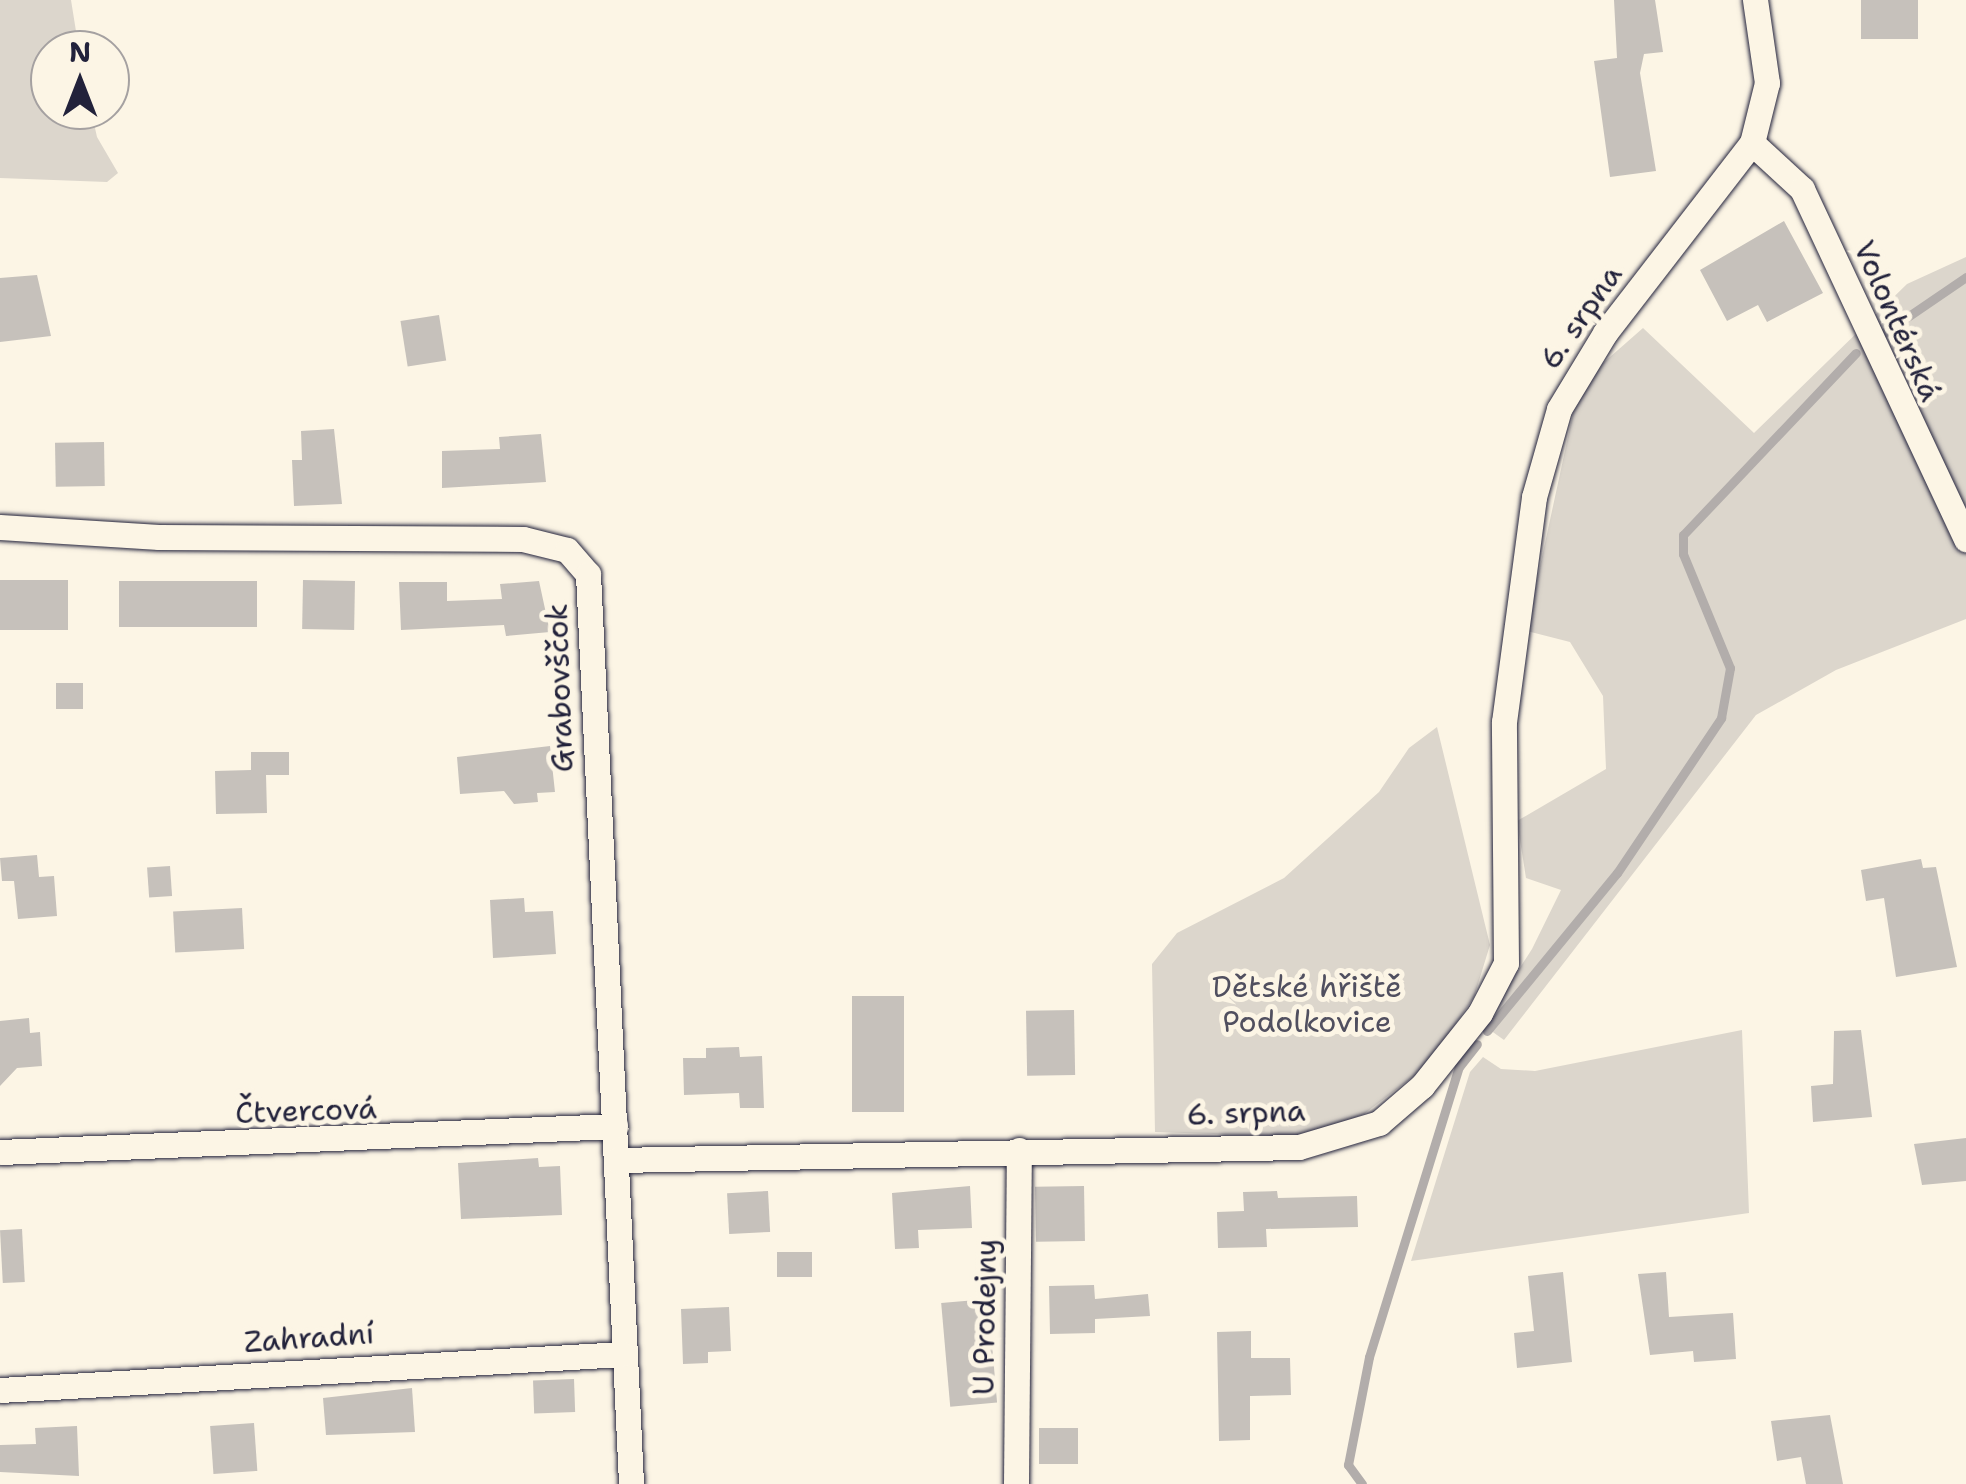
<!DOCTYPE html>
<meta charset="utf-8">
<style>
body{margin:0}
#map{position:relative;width:1966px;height:1484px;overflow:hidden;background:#fcf5e5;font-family:"Shantell Sans",sans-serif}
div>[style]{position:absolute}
.green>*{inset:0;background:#dcd6cc}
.stream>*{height:9px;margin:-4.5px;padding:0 4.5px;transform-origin:4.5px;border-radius:4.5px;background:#b2adab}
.building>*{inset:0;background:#c6c1bb;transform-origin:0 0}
.roads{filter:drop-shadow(0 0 2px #22223b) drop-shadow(0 0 2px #22223b)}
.minor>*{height:25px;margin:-12.5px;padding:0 12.5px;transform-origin:12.5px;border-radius:12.5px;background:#fcf5e5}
span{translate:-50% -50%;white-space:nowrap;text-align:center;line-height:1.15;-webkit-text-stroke:10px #fcf5e5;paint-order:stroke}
.street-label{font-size:30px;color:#22223b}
.park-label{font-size:30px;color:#504f5f}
.north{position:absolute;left:30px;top:30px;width:100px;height:100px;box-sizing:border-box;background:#fcf5e5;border:2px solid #a5a1a1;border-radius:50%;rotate:0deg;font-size:28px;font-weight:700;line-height:40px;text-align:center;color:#22223b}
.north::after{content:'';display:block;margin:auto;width:35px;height:45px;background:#22223b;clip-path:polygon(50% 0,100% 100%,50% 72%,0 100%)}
</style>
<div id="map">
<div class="green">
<div style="clip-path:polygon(0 0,71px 0,79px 50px,50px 50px,50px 110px,91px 110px,97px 137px,118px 173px,107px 182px,0 178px)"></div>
<div style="clip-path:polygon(1966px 257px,1966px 619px,1836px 670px,1756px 715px,1504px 1040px,1483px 1025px,1532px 949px,1561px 890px,1526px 878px,1517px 821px,1606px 769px,1603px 696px,1570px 642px,1504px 625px,1534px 594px,1574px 409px,1602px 364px,1643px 328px,1754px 433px,1907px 284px)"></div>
<div style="clip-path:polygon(1437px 727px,1490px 945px,1474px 997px,1427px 1066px,1364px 1114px,1304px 1137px,1155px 1132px,1152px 964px,1177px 933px,1284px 878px,1379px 792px,1409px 748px)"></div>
<div style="clip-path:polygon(1742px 1030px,1749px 1213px,1411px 1261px,1470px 1072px,1483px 1057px,1501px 1069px,1535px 1071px)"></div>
</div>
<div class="stream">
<div style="left:1881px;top:335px;width:103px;rotate:-34.3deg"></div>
<div style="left:1487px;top:1031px;width:205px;rotate:-50.6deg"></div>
<div style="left:1617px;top:873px;width:187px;rotate:-56.1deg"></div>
<div style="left:1721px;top:718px;width:51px;rotate:-79.8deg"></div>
<div style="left:1730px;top:668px;width:123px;rotate:-112.4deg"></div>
<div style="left:1683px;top:554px;width:19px;rotate:-90deg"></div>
<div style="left:1683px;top:535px;width:251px;rotate:-46.5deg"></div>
<div style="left:1362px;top:1484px;width:24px;rotate:-126deg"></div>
<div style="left:1348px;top:1465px;width:110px;rotate:-79deg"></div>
<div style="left:1369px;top:1357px;width:304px;rotate:-72.8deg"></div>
<div style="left:1459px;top:1067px;width:29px;rotate:-52deg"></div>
</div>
<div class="building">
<div style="clip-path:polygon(1614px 0,1655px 0,1663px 52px,1644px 54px,1640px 73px,1656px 171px,1610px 177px,1594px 61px,1617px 58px)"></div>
<div style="left:1861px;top:0;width:57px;height:39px"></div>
<div style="clip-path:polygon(1784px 221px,1823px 293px,1767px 322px,1758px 305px,1727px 321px,1700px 270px)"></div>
<div style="clip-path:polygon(37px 275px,51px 336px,0 342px,0 278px)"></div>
<div style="left:439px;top:315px;width:46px;height:39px;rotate:81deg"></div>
<div style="clip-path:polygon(334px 429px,342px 504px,294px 506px,292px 460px,302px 460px,301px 431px)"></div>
<div style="clip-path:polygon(541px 434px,546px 482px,442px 488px,442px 451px,500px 449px,499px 437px)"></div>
<div style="left:104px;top:442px;width:44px;height:49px;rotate:89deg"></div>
<div style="left:0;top:580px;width:68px;height:50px"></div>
<div style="left:303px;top:580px;width:52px;height:49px;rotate:1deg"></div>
<div style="left:119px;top:581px;width:138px;height:46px"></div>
<div style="clip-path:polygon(539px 581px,550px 632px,506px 636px,504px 625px,401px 630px,399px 582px,447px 582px,447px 601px,502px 599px,500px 584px)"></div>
<div style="left:56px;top:683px;width:27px;height:26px"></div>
<div style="clip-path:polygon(550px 746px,555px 792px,537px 793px,538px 802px,514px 804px,504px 791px,460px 794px,457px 757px)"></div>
<div style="clip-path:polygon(251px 752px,289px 752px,289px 775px,266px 775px,267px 813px,216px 814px,215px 771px,251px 770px)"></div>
<div style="clip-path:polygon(37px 855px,39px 877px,54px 876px,57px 916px,18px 919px,14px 881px,2px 881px,0 858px)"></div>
<div style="clip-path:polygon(1921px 859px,1923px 868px,1936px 867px,1957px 967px,1896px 977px,1884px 898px,1866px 901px,1861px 870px)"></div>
<div style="left:170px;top:866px;width:30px;height:23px;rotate:86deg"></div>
<div style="clip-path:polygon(524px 898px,525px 912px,553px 911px,556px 954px,493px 958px,490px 900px)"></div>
<div style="left:242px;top:908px;width:41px;height:69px;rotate:87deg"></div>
<div style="left:852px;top:996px;width:52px;height:116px"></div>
<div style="left:1074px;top:1010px;width:65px;height:48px;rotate:89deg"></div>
<div style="clip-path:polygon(29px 1018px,30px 1033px,40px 1032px,42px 1066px,17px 1068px,0 1086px,0 1021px)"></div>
<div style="clip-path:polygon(1861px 1030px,1872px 1117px,1813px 1122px,1811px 1086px,1833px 1084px,1834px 1031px)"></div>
<div style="clip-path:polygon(739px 1047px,740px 1057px,762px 1056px,764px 1108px,740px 1108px,739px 1093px,684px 1095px,683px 1058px,706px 1058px,706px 1048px)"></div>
<div style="clip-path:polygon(1966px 1138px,1966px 1181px,1922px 1185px,1914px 1144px)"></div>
<div style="clip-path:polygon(538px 1158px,539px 1167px,560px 1166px,562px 1215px,461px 1219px,458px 1163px)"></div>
<div style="clip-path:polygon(970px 1186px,972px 1228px,918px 1230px,919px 1248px,895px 1249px,892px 1193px)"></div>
<div style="left:1084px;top:1186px;width:55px;height:49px;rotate:89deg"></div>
<div style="left:768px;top:1191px;width:41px;height:41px;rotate:87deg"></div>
<div style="clip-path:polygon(1277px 1191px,1278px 1198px,1357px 1196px,1358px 1227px,1266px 1229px,1267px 1247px,1218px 1248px,1217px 1212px,1244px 1211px,1243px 1192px)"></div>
<div style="left:22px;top:1229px;width:53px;height:22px;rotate:87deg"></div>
<div style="left:777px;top:1252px;width:35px;height:25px"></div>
<div style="clip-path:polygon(1563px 1272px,1572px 1362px,1517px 1368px,1514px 1333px,1534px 1331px,1528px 1276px)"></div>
<div style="clip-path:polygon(1666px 1272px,1669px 1317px,1733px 1313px,1736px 1359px,1694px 1362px,1693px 1351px,1650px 1355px,1638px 1274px)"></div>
<div style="clip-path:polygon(1094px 1285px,1095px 1299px,1148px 1294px,1150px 1316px,1095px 1319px,1095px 1333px,1050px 1334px,1049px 1286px)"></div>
<div style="left:988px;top:1299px;width:104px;height:47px;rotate:85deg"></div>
<div style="clip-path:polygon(729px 1307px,731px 1351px,708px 1352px,708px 1363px,683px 1364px,681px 1309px)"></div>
<div style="clip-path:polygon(1251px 1331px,1251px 1358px,1290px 1358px,1291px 1395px,1250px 1396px,1250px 1440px,1219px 1441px,1217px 1332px)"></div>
<div style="left:574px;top:1379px;width:33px;height:41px;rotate:88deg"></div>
<div style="clip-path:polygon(412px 1388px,415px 1432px,326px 1435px,323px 1398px)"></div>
<div style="clip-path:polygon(1830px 1415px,1843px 1484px,1806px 1484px,1801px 1457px,1777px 1461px,1771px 1421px)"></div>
<div style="left:254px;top:1423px;width:48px;height:44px;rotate:86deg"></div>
<div style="clip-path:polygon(77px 1426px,79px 1476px,0 1472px,0 1445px,36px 1444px,35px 1428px)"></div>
<div style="left:1039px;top:1428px;width:39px;height:36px"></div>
</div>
<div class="roads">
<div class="minor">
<div style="left:1752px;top:143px;width:68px;rotate:42.6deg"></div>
<div style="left:1802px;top:189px;width:387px;rotate:64.9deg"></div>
<div style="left:0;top:527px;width:159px;rotate:3.6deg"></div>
<div style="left:159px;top:537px;width:364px;rotate:0.3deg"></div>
<div style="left:523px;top:539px;width:45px;rotate:14deg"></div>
<div style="left:567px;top:550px;width:32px;rotate:49deg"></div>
<div style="left:588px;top:574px;width:911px;rotate:87.29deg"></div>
<div style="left:0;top:1152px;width:616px;rotate:-2.42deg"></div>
<div style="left:616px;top:1160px;width:683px;rotate:-1.09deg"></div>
<div style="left:1299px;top:1147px;width:84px;rotate:-16.7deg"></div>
<div style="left:1379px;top:1123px;width:57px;rotate:-40.7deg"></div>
<div style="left:1422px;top:1086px;width:93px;rotate:-51.5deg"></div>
<div style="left:1480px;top:1013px;width:56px;rotate:-62.5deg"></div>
<div style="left:1506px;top:963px;width:241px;rotate:-90.5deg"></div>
<div style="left:1504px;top:722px;width:227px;rotate:-82.4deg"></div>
<div style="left:1534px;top:497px;width:91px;rotate:-74.1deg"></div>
<div style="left:1559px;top:409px;width:89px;rotate:-58.8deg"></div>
<div style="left:1605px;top:333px;width:240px;rotate:-52.3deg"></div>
<div style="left:1752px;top:143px;width:62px;rotate:-76deg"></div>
<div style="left:1767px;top:83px;width:84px;rotate:-98.2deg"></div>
<div style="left:0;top:1390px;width:623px;rotate:-3.31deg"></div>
<div style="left:1016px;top:1484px;width:334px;rotate:-89.5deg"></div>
</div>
</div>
<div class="street-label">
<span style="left:1581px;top:317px;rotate:-55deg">6. srpna</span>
<span style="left:1897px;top:321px;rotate:66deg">Volontérská</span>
<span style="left:560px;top:688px;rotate:-92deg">Grabovščok</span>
<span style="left:306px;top:1111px;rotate:-2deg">Čtvercová</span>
<span style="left:1246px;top:1113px;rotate:-2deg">6. srpna</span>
<span style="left:985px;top:1317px;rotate:-89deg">U Prodejny</span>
<span style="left:309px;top:1338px;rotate:-4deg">Zahradní</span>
</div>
<div class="park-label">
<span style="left:1307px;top:1004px">Dětské hřiště<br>Podolkovice</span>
</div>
<div class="north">N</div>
</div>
